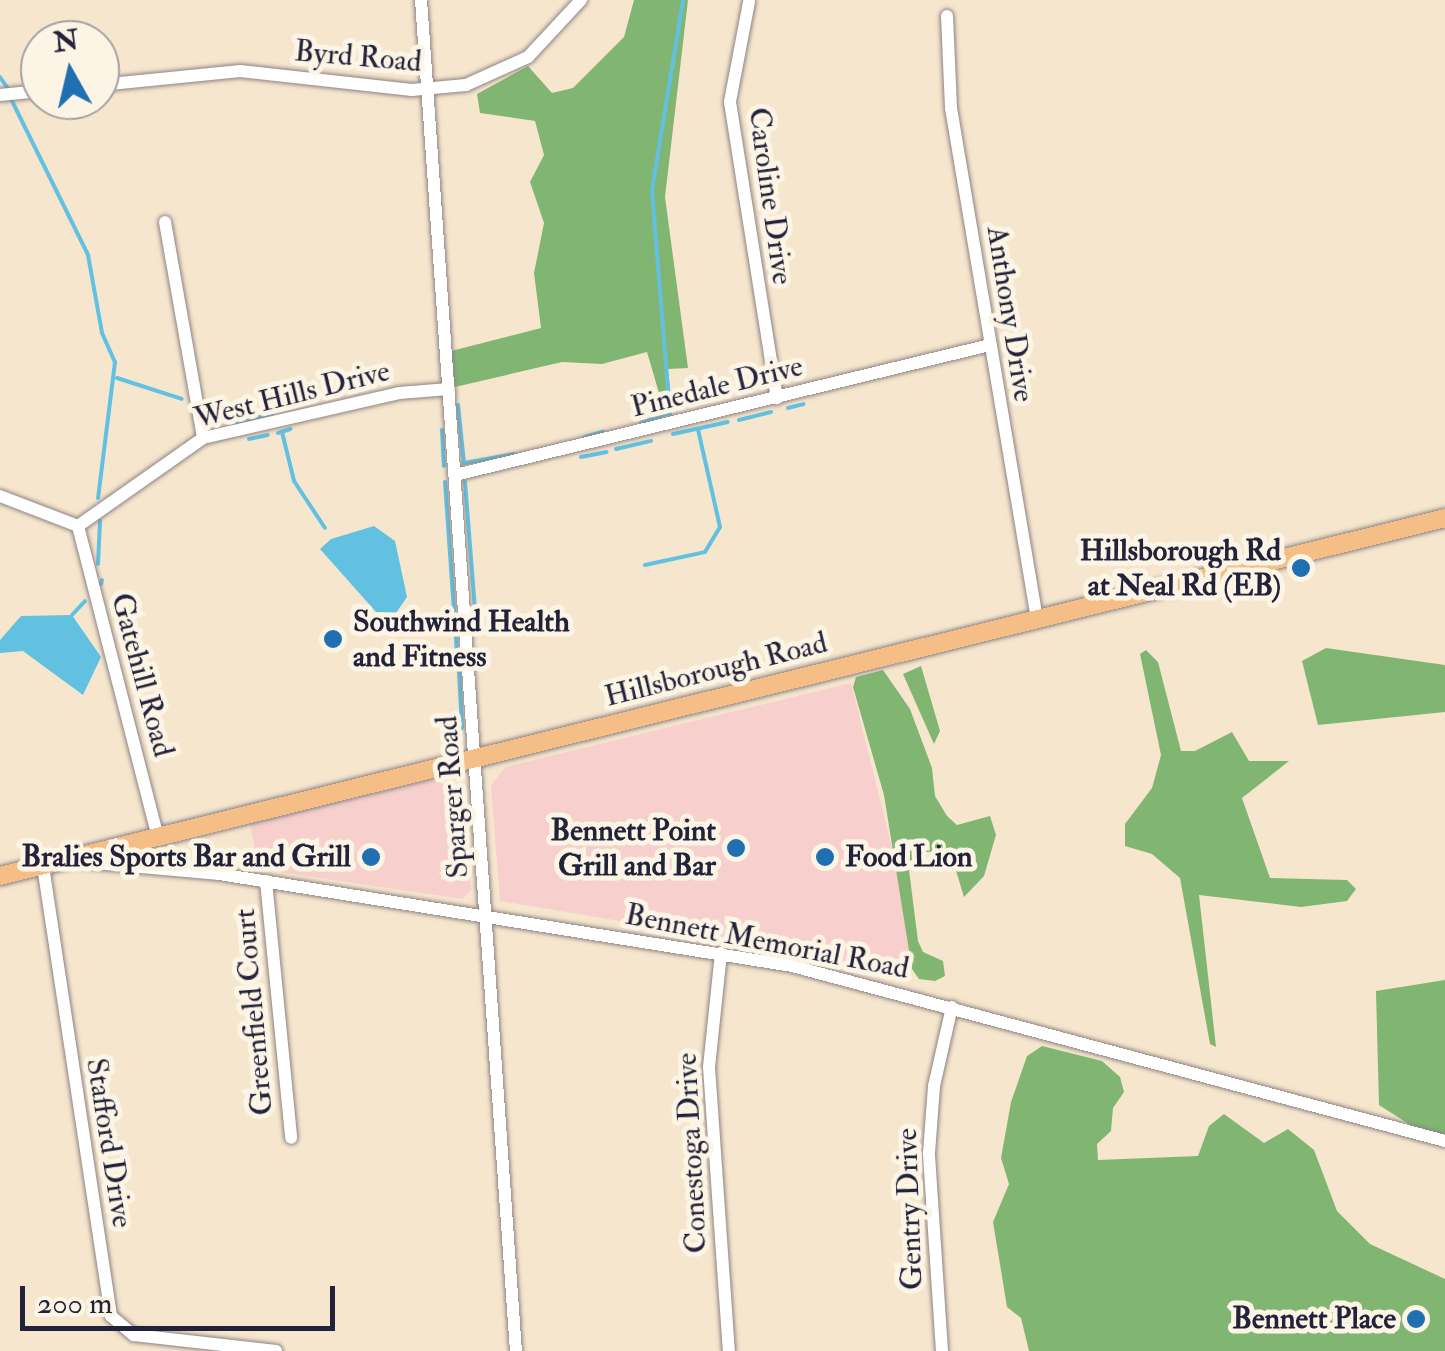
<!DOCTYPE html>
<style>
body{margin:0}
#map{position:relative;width:1445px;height:1351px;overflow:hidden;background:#f7e6ce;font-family:"IM FELL Double Pica",serif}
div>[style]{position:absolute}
.built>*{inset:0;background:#f7d0cd}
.forest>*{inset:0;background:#80b672}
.water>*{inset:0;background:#62c1e0}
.stream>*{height:4px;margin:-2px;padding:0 2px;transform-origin:2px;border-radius:2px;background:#62c1e0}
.roads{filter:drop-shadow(0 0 2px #8c8484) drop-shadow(0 0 2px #8c8484)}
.minor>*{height:12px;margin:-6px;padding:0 6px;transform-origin:6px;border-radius:6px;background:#fff}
.major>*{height:18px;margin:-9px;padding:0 9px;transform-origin:9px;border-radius:9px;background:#f6be87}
.dots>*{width:28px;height:28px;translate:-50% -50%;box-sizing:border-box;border:5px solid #fcf5e5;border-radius:50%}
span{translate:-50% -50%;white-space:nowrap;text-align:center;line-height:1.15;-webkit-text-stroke:10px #fcf5e5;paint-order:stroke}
.street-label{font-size:30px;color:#22223b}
.poi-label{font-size:30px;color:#22223b;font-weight:700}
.right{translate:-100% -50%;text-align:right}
.left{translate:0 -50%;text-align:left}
.north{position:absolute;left:20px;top:20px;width:100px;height:100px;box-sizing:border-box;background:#fcf5e5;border:2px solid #a5a1a1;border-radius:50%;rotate:352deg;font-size:28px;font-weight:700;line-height:40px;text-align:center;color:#22223b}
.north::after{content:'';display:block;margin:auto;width:35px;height:45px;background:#1f6fb2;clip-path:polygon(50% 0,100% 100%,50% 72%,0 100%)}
.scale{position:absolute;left:20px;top:1286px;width:315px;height:45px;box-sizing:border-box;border:5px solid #22223b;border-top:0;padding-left:12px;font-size:30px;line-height:35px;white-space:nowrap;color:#22223b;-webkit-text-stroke:8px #fcf5e5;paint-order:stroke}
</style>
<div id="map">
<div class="built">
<div style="clip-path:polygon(851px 683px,913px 931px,904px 977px,793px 950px,500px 901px,491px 785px,505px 767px)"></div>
<div style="clip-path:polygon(429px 780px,465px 787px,471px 890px,462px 899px,259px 869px,250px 824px)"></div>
</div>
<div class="forest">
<div style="clip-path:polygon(634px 0,688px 0,665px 197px,688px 368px,668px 369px,672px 406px,664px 410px,647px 352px,602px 364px,562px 362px,455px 387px,451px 351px,541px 328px,534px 273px,544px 223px,530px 182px,544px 155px,535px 121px,480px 113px,477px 94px,528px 66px,552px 93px,573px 88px,624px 37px)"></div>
<div style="clip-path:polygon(1326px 648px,1445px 665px,1445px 712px,1318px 725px,1302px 661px)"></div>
<div style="clip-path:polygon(1146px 650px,1158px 662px,1181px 751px,1195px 751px,1232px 732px,1249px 761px,1289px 761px,1242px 798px,1270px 878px,1347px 880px,1356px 889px,1347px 901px,1301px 907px,1199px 895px,1216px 1047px,1210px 1044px,1180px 878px,1152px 854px,1125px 846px,1125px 824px,1152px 788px,1161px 755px,1140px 654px)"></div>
<div style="clip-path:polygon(921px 666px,940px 731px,934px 744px,903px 674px)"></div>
<div style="clip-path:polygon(883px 670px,910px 709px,932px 768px,935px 796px,947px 816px,957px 825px,990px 816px,996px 835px,984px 876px,964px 897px,950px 851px,926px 852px,908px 862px,918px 941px,923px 952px,943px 961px,945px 976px,935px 981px,919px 979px,912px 969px,884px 795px,853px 687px,856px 677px)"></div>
<div style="clip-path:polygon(1445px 980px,1445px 1135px,1415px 1128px,1379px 1105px,1376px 991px)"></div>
<div style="clip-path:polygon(1042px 1046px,1102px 1061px,1120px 1077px,1124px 1092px,1113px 1108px,1111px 1131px,1097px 1144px,1098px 1160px,1198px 1156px,1209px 1126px,1224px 1114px,1264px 1143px,1288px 1129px,1314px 1150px,1337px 1211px,1370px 1244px,1445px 1279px,1445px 1351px,1029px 1351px,1021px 1318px,1007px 1307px,993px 1222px,1009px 1184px,1001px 1158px,1011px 1102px,1027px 1056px)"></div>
</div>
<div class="water">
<div style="clip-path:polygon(374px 526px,395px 541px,407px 597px,396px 613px,376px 612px,320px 549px,331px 539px)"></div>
<div style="clip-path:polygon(72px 615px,101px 657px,83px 695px,23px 651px,0 653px,0 640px,21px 616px)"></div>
</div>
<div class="stream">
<div style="left:0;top:77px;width:14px;rotate:56deg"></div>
<div style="left:12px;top:101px;width:172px;rotate:63.7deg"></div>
<div style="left:88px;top:255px;width:79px;rotate:79.8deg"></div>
<div style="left:102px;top:333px;width:32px;rotate:66deg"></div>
<div style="left:115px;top:362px;width:137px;rotate:97.1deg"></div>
<div style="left:117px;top:378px;width:68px;rotate:17.9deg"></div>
<div style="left:458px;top:405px;width:58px;rotate:84.1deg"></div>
<div style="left:464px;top:463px;width:51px;rotate:-10.2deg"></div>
<div style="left:788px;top:408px;width:16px;rotate:-14deg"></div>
<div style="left:670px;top:415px;width:226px;rotate:-94.6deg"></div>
<div style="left:652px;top:190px;width:193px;rotate:-80.7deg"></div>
<div style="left:739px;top:420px;width:33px;rotate:-14deg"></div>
<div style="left:235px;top:423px;width:38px;rotate:-14deg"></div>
<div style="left:641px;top:423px;width:29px;rotate:-20deg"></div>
<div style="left:442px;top:430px;width:36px;rotate:87deg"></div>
<div style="left:282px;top:432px;width:50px;rotate:76.2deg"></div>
<div style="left:294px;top:481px;width:56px;rotate:56.6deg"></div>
<div style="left:278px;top:433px;width:13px;rotate:-18deg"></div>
<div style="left:673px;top:434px;width:56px;rotate:-12.3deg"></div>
<div style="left:585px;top:437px;width:19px;rotate:-16deg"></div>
<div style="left:249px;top:439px;width:19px;rotate:-12deg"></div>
<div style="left:616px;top:449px;width:36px;rotate:-13deg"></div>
<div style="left:581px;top:457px;width:26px;rotate:-11deg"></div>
<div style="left:445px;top:482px;width:173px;rotate:86deg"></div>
<div style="left:465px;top:482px;width:139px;rotate:85.5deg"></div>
<div style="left:98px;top:564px;width:43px;rotate:-87.3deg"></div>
<div style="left:645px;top:565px;width:61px;rotate:-12.2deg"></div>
<div style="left:705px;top:552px;width:29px;rotate:-59deg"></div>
<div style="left:720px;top:527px;width:100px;rotate:-102.7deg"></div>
<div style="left:101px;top:584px;width:4px;rotate:-76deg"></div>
<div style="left:72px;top:615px;width:19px;rotate:-47deg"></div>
<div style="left:450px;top:745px;width:22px;rotate:-56deg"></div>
<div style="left:462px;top:727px;width:55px;rotate:-93.1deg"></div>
</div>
<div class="roads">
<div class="minor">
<div style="left:421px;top:0;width:1354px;rotate:85.98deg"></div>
<div style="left:749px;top:2px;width:102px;rotate:100.8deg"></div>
<div style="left:730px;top:102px;width:300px;rotate:81deg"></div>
<div style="left:947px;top:16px;width:92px;rotate:87.5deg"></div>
<div style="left:951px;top:108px;width:518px;rotate:80.45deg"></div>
<div style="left:100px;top:85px;width:141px;rotate:-5.7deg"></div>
<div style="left:240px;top:71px;width:173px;rotate:6.3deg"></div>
<div style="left:412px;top:90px;width:54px;rotate:-5.3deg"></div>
<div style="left:466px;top:85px;width:68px;rotate:-24.3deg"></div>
<div style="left:528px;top:57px;width:78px;rotate:-47.1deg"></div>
<div style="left:0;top:95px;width:40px;rotate:-5.7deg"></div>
<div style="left:165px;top:222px;width:219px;rotate:80deg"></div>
<div style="left:455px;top:475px;width:551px;rotate:-13.66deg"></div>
<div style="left:0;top:496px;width:84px;rotate:21deg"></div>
<div style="left:78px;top:526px;width:153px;rotate:-35.1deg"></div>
<div style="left:203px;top:438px;width:201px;rotate:-12.9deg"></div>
<div style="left:399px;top:393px;width:50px;rotate:-4.6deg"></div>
<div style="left:78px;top:526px;width:321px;rotate:75.6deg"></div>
<div style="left:74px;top:861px;width:146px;rotate:5.1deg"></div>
<div style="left:219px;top:874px;width:580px;rotate:9.12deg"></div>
<div style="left:792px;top:966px;width:676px;rotate:15deg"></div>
<div style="left:43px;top:866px;width:455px;rotate:81.4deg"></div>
<div style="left:111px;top:1316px;width:30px;rotate:40deg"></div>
<div style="left:134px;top:1335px;width:143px;rotate:6.4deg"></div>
<div style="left:266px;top:881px;width:258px;rotate:84.4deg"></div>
<div style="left:721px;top:953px;width:115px;rotate:96deg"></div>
<div style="left:709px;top:1067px;width:285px;rotate:86deg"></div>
<div style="left:942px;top:1351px;width:198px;rotate:-93.8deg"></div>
<div style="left:929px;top:1153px;width:67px;rotate:-85.7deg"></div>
<div style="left:934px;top:1086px;width:81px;rotate:-77.2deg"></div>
</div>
<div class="major">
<div style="left:0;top:876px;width:1489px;rotate:-13.91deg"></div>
</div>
</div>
<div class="dots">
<div style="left:1301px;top:568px;background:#1f6fb2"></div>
<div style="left:333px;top:639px;background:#1f6fb2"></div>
<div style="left:736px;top:848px;background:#1f6fb2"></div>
<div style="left:371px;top:857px;background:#1f6fb2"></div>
<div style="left:825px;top:857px;background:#1f6fb2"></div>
<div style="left:1416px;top:1319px;background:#1f6fb2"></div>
</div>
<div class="street-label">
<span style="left:358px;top:57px;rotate:5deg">Byrd Road</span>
<span style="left:770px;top:196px;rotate:82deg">Caroline Drive</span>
<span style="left:1010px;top:314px;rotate:81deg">Anthony Drive</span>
<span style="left:717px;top:387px;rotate:-14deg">Pinedale Drive</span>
<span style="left:292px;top:395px;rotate:-14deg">West Hills Drive</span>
<span style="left:716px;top:670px;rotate:-14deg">Hillsborough Road</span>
<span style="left:142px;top:675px;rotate:75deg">Gatehill Road</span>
<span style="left:453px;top:797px;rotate:-94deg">Sparger Road</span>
<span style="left:767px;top:942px;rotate:11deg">Bennett Memorial Road</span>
<span style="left:254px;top:1012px;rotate:-95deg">Greenfield Court</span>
<span style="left:109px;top:1143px;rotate:81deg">Stafford Drive</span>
<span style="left:692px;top:1153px;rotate:-93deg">Conestoga Drive</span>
<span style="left:910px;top:1209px;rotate:-92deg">Gentry Drive</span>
</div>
<div class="poi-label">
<span class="right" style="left:1281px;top:568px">Hillsborough Rd<br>at Neal Rd (EB)</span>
<span class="left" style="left:353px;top:639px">Southwind Health<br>and Fitness</span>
<span class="right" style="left:716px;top:848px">Bennett Point<br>Grill and Bar</span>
<span class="right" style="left:351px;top:857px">Bralies Sports Bar and Grill</span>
<span class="left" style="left:845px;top:857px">Food Lion</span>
<span class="right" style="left:1396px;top:1319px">Bennett Place</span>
</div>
<div class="north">N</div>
<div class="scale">200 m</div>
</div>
